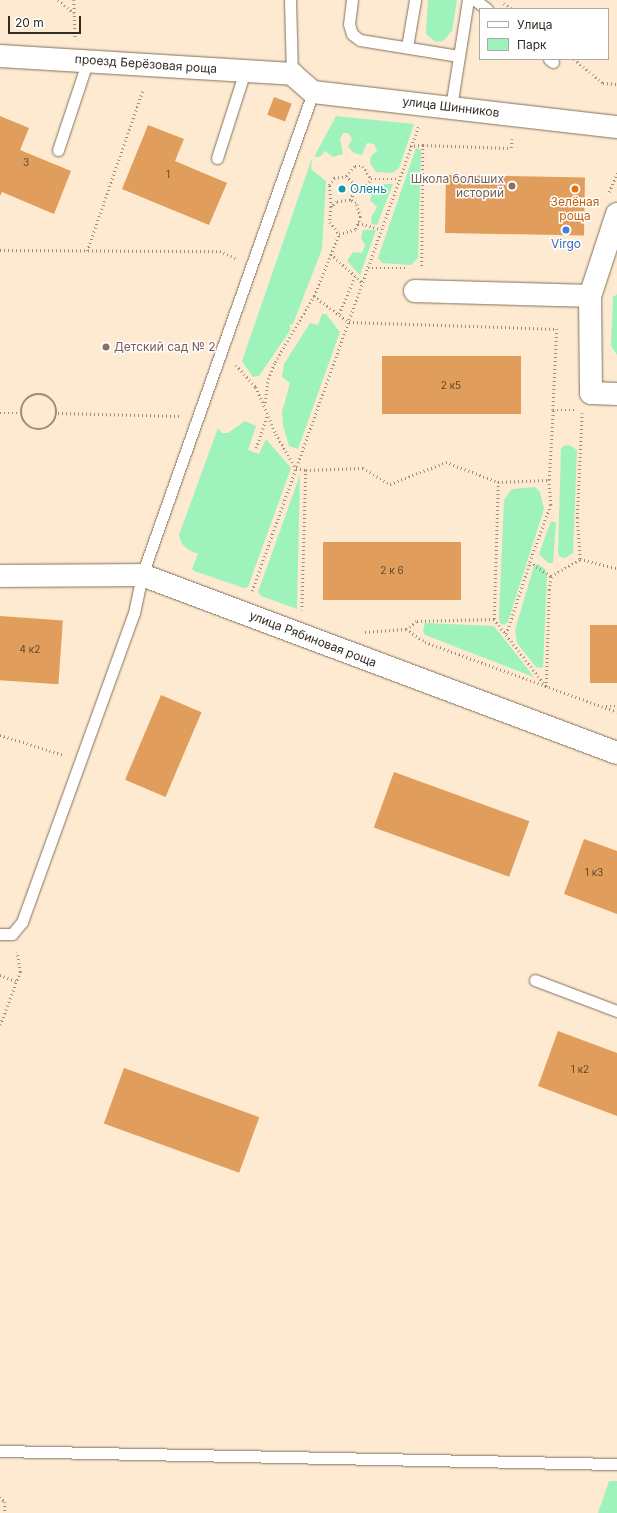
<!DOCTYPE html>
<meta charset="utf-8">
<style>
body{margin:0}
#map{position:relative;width:617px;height:1513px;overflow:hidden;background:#fdead1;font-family:Inter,sans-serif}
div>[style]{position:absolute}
.green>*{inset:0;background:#9ef2bb}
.building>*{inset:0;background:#e09d5c;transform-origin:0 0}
.path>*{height:2.5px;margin-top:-1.25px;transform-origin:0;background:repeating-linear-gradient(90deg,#9b8e7c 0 1px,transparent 0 4px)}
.path>.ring{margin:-1.25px;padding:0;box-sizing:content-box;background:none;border:2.5px solid #9b8e7c;border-radius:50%}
.roads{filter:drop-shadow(0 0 1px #82715b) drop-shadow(0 0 1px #82715b)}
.service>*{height:11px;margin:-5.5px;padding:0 5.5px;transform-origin:5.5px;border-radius:5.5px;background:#fff}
.minor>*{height:22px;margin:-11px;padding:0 11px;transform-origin:11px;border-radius:11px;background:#fff}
.dots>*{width:11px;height:11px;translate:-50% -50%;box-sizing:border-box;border:2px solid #fff;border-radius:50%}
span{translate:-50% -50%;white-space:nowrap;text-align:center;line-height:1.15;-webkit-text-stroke:3px #fff;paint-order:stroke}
.number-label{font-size:10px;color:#5e4830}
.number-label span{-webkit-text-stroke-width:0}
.street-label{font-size:12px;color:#332c22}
.education-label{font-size:12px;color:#785e54}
.right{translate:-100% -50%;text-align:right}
.left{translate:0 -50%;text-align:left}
.culture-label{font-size:12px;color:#0d838f}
.food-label{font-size:12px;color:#c56008}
.shop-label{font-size:12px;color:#366cbe}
.legend{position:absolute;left:479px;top:8px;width:130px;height:52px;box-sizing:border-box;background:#fff;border:1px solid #adaba7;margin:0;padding:5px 7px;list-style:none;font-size:12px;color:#332c22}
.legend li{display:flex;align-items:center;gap:8px;height:20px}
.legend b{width:20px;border:1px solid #adaba7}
.scale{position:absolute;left:8px;top:16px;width:73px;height:18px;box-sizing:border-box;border:2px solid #332c22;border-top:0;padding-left:5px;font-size:12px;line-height:14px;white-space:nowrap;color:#332c22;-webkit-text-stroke:3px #fff;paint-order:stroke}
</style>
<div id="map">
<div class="green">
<div style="clip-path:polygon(428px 0,457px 0,452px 31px,443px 41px,436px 42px,426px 34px)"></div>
<div style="clip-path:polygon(336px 116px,414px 124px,399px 168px,392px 173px,376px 172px,370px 163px,371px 156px,377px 151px,374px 144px,367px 143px,362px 155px,354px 153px,348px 147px,352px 139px,348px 133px,343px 133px,340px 139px,343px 154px,333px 157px,325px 151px,320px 157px,314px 157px)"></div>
<div style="clip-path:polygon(416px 148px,421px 150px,418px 258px,411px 265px,382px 263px,378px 258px)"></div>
<div style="clip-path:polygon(312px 158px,311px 169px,326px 181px,322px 249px,293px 324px,289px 325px,291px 329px,259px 376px,253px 377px,242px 361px)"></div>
<div style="clip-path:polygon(380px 184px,393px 184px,377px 225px,372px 224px,371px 218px,377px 207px,370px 200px,373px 190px)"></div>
<div style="clip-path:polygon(363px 230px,376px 230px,360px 275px,347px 261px,353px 252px,362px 253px,365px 245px,361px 238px)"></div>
<div style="clip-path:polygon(617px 294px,617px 355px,611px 346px,613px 297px)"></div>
<div style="clip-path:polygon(322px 314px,326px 314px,340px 332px,298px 449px,289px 446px,283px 426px,282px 412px,290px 383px,282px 377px,284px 364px,310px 323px,318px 325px)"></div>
<div style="clip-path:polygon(245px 421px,256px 426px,248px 450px,259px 454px,266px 439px,291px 468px,248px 587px,244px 588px,194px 571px,192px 569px,198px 554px,189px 550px,182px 544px,179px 535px,218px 428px,222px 433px,228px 433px)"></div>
<div style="clip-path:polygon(569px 445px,577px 450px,573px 553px,565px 558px,560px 557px,558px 553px,561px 449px,563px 446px)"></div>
<div style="clip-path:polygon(300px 475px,297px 609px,261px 596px,258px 592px)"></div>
<div style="clip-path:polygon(535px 487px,540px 492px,544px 509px,511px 612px,508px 622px,504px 625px,500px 623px,499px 617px,504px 500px,512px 489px)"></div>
<div style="clip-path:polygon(551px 521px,556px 523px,553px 563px,548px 563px,539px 554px)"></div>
<div style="clip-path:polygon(538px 564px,545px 569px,547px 576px,543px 667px,540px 668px,536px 667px,517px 643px,515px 630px,534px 566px)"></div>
<div style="clip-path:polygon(425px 623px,494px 626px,534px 677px,425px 635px,423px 631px)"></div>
<div style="clip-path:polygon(609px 1481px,617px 1481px,617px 1513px,598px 1513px)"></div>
</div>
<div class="building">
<div style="left:274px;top:97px;width:19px;height:19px;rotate:21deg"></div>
<div style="clip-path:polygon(0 116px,29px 128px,20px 150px,71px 171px,54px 214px,2px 192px,0 196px)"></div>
<div style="clip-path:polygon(148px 125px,184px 139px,175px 161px,227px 183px,209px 225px,122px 189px)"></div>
<div style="left:446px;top:175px;width:139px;height:58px;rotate:1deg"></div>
<div style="left:382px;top:356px;width:139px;height:58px"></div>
<div style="left:323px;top:542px;width:138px;height:58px"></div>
<div style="left:0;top:616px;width:63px;height:64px;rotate:4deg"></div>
<div style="left:590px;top:625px;width:27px;height:58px"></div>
<div style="left:161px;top:695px;width:44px;height:92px;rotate:23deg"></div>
<div style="left:394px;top:772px;width:144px;height:59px;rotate:20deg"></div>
<div style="clip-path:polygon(584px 839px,617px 851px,617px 914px,564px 894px)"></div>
<div style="clip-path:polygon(558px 1031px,617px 1053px,617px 1116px,538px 1086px)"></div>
<div style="left:124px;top:1068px;width:144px;height:59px;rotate:20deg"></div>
</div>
<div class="path">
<div style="left:58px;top:0;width:21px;rotate:39deg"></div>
<div style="left:74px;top:0;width:37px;rotate:88deg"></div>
<div style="left:504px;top:3px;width:10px;rotate:37deg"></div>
<div style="left:574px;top:59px;width:38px;rotate:40deg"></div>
<div style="left:603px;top:83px;width:14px;rotate:4deg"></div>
<div style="left:423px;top:145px;width:88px;rotate:2deg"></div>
<div style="left:511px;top:148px;width:9px;rotate:-84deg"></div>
<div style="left:410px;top:146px;width:13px;rotate:-4deg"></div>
<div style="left:423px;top:145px;width:123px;rotate:90.5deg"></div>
<div style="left:346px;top:176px;width:15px;rotate:42deg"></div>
<div style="left:609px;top:192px;width:21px;rotate:-67deg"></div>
<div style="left:350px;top:200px;width:16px;rotate:-63deg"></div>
<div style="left:357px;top:186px;width:9px;rotate:-6deg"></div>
<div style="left:366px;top:185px;width:8px;rotate:-50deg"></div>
<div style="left:371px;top:179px;width:28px"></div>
<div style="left:331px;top:207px;width:22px;rotate:-95deg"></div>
<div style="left:329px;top:185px;width:9px;rotate:-54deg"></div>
<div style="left:334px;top:178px;width:12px;rotate:-9deg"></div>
<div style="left:346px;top:176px;width:13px;rotate:-48deg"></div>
<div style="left:355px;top:166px;width:8px"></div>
<div style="left:363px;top:166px;width:15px;rotate:58deg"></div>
<div style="left:358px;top:223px;width:24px;rotate:15deg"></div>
<div style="left:0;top:250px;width:220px;rotate:0.3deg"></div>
<div style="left:220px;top:251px;width:17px;rotate:25deg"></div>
<div style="left:87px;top:251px;width:171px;rotate:-70.9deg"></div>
<div style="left:331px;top:254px;width:43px;rotate:42.2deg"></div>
<div style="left:368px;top:268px;width:39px"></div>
<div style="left:314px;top:296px;width:44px;rotate:36.6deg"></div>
<div style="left:349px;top:322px;width:208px;rotate:1.9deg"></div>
<div style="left:557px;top:329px;width:81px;rotate:92.8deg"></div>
<div style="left:553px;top:410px;width:22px"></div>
<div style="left:339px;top:314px;width:41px;rotate:-67.2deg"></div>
<div style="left:236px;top:365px;width:30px;rotate:48deg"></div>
<div style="left:256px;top:387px;width:51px;rotate:66.9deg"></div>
<div style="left:276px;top:434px;width:39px;rotate:60deg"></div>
<div style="left:296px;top:468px;width:10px;rotate:11deg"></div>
<div style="left:306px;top:470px;width:140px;rotate:91.6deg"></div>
<div class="ring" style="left:21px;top:394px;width:33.5px;height:33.5px"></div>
<div style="left:265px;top:403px;width:24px;rotate:-83deg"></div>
<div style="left:268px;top:379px;width:18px;rotate:-68deg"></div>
<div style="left:275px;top:362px;width:77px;rotate:-59.4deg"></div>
<div style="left:314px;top:296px;width:67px;rotate:-68deg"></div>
<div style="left:339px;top:234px;width:18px;rotate:-16deg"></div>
<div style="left:356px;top:229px;width:13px;rotate:-72deg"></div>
<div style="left:360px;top:217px;width:15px;rotate:-106deg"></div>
<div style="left:356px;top:203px;width:7px;rotate:-153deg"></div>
<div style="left:350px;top:200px;width:13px;rotate:171deg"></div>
<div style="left:337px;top:202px;width:8px;rotate:140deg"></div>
<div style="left:331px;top:207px;width:15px;rotate:94deg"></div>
<div style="left:330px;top:222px;width:15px;rotate:53deg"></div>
<div style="left:0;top:413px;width:20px"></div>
<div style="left:58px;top:413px;width:122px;rotate:1.4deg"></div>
<div style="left:256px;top:448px;width:34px;rotate:-71deg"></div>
<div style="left:306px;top:470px;width:57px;rotate:-2deg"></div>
<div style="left:363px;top:468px;width:31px;rotate:31deg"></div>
<div style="left:390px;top:484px;width:60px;rotate:-21.4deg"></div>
<div style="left:446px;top:462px;width:56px;rotate:21deg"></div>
<div style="left:498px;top:482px;width:51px;rotate:-2.2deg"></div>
<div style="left:549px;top:480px;width:70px;rotate:-86.7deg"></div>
<div style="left:549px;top:480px;width:25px;rotate:85deg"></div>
<div style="left:551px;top:505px;width:61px;rotate:110.2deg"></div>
<div style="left:530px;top:562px;width:25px;rotate:34deg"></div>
<div style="left:580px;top:559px;width:41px;rotate:-94.2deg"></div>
<div style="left:577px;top:518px;width:105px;rotate:-87.3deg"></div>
<div style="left:252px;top:591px;width:493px;rotate:-70.3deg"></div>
<div style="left:494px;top:619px;width:137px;rotate:-88.3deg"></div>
<div style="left:406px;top:629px;width:14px;rotate:-36deg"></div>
<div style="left:417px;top:621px;width:77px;rotate:-1.5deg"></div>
<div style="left:494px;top:619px;width:85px;rotate:52.2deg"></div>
<div style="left:365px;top:632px;width:41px;rotate:-4.2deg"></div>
<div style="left:406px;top:629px;width:23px;rotate:34deg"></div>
<div style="left:425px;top:642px;width:204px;rotate:20deg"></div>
<div style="left:506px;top:634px;width:76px;rotate:-71.6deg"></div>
<div style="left:546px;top:687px;width:97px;rotate:-88.2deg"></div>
<div style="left:549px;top:590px;width:14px;rotate:-82deg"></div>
<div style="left:551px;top:576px;width:34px;rotate:-30deg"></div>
<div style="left:580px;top:559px;width:38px;rotate:14deg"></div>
<div style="left:606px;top:706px;width:11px"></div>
<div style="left:0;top:735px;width:66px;rotate:17.6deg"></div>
<div style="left:0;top:975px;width:17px;rotate:21deg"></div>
<div style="left:0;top:1025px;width:57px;rotate:-69.3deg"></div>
<div style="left:20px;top:972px;width:20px;rotate:-99deg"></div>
<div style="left:0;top:1497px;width:7px;rotate:45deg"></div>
<div style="left:5px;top:1502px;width:11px;rotate:90deg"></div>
</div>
<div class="roads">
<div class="service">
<div style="left:290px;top:0;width:74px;rotate:88.5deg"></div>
<div style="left:352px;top:0;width:24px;rotate:97deg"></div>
<div style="left:349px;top:24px;width:10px;rotate:73deg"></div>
<div style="left:352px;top:34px;width:10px;rotate:37deg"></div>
<div style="left:360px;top:40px;width:100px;rotate:9.2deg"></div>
<div style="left:475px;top:0;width:15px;rotate:37deg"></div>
<div style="left:407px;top:47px;width:48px;rotate:-80.3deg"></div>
<div style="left:549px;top:59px;width:5px;rotate:37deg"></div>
<div style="left:451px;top:107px;width:108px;rotate:-81deg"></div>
<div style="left:58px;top:150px;width:95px;rotate:-71.6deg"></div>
<div style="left:217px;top:158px;width:91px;rotate:-72.2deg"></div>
<div style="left:0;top:934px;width:12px"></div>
<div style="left:12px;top:934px;width:16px;rotate:-50deg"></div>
<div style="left:22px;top:922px;width:329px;rotate:-70.1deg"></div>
<div style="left:134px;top:613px;width:39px;rotate:-78deg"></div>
<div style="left:142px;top:575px;width:512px;rotate:-70.5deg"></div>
<div style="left:535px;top:980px;width:88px;rotate:20.7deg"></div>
<div style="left:0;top:1451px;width:617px;rotate:1.21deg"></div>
</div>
<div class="minor">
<div style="left:0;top:56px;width:293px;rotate:3.5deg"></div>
<div style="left:292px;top:74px;width:28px;rotate:41deg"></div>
<div style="left:313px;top:92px;width:306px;rotate:6.6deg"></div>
<div style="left:617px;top:214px;width:86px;rotate:108.2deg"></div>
<div style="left:590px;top:296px;width:97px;rotate:89.4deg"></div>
<div style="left:591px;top:393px;width:26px;rotate:2deg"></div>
<div style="left:415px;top:291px;width:175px;rotate:1.6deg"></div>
<div style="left:0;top:576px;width:142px;rotate:-0.4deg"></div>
<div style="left:142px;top:575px;width:507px;rotate:20.54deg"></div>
</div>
</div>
<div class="dots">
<div style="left:512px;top:186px;background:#8d6e63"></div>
<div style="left:342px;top:189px;background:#0f9aa8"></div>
<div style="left:575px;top:189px;background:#e8710a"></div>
<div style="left:566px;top:230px;background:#3f7fe0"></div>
<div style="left:106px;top:347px;background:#8d6e63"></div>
</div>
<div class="number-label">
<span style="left:26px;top:163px">3</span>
<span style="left:168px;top:175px">1</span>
<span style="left:451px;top:386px">2 к5</span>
<span style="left:392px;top:571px">2 к 6</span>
<span style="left:30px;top:650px">4 к2</span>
<span style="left:594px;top:873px">1 к3</span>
<span style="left:580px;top:1070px">1 к2</span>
</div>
<div class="street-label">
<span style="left:146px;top:64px;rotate:4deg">проезд Берёзовая роща</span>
<span style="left:451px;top:107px;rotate:7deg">улица Шинников</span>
<span style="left:313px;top:639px;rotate:21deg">улица Рябиновая роща</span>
</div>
<div class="education-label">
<span class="right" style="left:504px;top:186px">Школа больших<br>историй</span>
<span class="left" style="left:114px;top:347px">Детский сад № 2</span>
</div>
<div class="culture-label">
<span class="left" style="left:350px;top:189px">Олень</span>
</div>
<div class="food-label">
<span style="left:575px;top:209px">Зелёная<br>роща</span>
</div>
<div class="shop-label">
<span style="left:566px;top:244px">Virgo</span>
</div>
<ul class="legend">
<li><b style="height:5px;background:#fff"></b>Улица</li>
<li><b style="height:11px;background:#9ef2bb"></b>Парк</li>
</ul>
<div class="scale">20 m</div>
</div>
